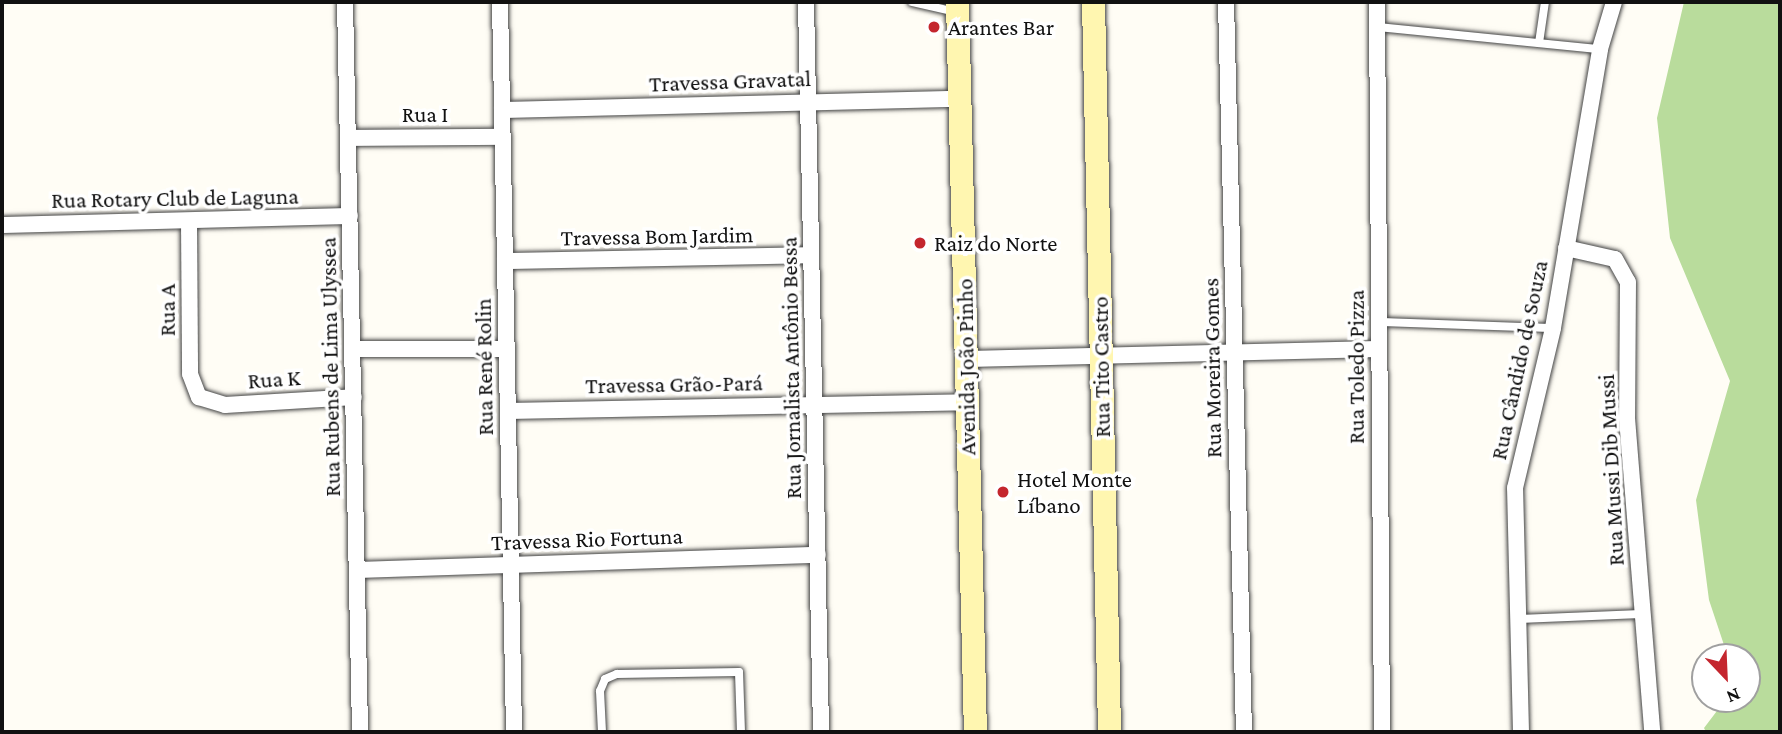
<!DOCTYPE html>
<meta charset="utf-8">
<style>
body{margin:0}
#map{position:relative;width:1782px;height:734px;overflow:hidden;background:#fffdf5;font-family:"Crimson Pro",serif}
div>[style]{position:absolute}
.forest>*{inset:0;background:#b9dc9c}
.roads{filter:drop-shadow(0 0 2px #444) drop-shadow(0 0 2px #444)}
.service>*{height:8px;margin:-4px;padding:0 4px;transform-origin:4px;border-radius:4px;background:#fff}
.minor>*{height:16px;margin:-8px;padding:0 8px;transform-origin:8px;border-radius:8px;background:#fff}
.secondary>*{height:23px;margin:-11.5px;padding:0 11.5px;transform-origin:11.5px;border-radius:11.5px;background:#fff6b0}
.dots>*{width:19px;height:19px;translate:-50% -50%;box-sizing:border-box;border:4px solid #fff;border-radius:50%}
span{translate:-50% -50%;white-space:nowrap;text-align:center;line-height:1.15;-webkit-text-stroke:7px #fff;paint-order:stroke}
.poi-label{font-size:23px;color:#111}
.left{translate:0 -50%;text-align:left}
.street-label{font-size:23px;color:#111}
.frame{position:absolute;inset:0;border:4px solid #111;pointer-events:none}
.north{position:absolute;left:1691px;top:643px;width:70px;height:70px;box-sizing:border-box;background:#fff;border:2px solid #a0a0a0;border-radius:50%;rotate:157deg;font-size:19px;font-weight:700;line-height:28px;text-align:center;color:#111}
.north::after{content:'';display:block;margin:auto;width:24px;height:32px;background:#c4262e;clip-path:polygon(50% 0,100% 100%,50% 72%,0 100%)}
</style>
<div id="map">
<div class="forest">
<div style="clip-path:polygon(1684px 2px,1780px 2px,1780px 732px,1706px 732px,1704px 728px,1726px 699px,1747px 699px,1747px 657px,1728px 657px,1709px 600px,1696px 500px,1730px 381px,1670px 238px,1657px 118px)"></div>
</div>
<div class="roads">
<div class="service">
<div style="left:912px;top:2px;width:45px;rotate:12.8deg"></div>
<div style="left:1378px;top:27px;width:223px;rotate:5.7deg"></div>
<div style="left:1539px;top:43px;width:41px;rotate:-81.7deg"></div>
<div style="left:1379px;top:322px;width:174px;rotate:2deg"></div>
<div style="left:1517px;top:619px;width:126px;rotate:-2.3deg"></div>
<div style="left:602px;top:732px;width:41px;rotate:-92.8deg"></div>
<div style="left:600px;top:691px;width:13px;rotate:-67deg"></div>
<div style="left:605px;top:679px;width:13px;rotate:-23deg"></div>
<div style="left:617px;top:674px;width:122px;rotate:-0.9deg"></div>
<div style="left:739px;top:672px;width:60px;rotate:88.1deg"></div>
</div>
<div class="minor">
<div style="left:345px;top:2px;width:730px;rotate:88.82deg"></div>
<div style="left:500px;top:2px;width:730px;rotate:88.9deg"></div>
<div style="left:806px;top:2px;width:730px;rotate:88.82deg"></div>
<div style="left:1226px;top:2px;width:730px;rotate:88.59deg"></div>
<div style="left:1377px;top:2px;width:730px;rotate:89.61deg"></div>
<div style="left:502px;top:110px;width:458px;rotate:-1.4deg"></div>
<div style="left:348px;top:138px;width:154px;rotate:-0.4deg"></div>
<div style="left:189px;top:221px;width:153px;rotate:89.6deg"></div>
<div style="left:190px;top:374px;width:25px;rotate:69deg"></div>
<div style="left:199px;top:397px;width:27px;rotate:17deg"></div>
<div style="left:225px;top:405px;width:129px;rotate:-3.5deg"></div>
<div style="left:2px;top:225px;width:348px;rotate:-1.5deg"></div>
<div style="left:1566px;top:248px;width:50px;rotate:12.7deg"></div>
<div style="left:1615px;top:259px;width:26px;rotate:61deg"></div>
<div style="left:1628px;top:282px;width:136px;rotate:90.4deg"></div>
<div style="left:1627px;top:418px;width:315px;rotate:85.4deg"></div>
<div style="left:505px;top:261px;width:306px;rotate:-1.1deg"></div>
<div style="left:353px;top:349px;width:153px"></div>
<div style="left:966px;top:359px;width:413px;rotate:-1.4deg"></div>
<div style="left:508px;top:411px;width:459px;rotate:-1.1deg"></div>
<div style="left:358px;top:570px;width:460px;rotate:-1.9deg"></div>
<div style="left:1521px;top:732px;width:244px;rotate:-91.4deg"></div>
<div style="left:1515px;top:488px;width:164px;rotate:-76.6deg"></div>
<div style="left:1553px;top:328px;width:283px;rotate:-80.4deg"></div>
<div style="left:1600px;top:49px;width:49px;rotate:-73.4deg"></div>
</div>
<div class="secondary">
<div style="left:957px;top:2px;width:730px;rotate:88.59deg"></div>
<div style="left:1093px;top:2px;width:730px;rotate:88.74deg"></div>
</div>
</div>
<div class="dots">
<div style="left:934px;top:27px;background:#c4262e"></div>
<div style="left:920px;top:243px;background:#c4262e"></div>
<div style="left:1003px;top:492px;background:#c4262e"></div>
</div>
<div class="poi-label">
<span class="left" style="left:948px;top:27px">Arantes Bar</span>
<span class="left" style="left:934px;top:243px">Raiz do Norte</span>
<span class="left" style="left:1017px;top:492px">Hotel Monte<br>Líbano</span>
</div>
<div class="street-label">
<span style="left:730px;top:81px;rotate:-2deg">Travessa Gravatal</span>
<span style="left:425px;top:114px">Rua I</span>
<span style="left:175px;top:198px;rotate:-1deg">Rua Rotary Club de Laguna</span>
<span style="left:657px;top:236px;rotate:-1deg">Travessa Bom Jardim</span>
<span style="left:167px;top:310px;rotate:-90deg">Rua A</span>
<span style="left:1519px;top:360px;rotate:-78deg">Rua Cândido de Souza</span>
<span style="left:330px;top:367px;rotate:-91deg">Rua Rubens de Lima Ulyssea</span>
<span style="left:484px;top:367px;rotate:-91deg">Rua René Rolin</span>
<span style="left:966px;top:367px;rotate:-91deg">Avenida João Pinho</span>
<span style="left:1101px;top:367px;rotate:-91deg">Rua Tito Castro</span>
<span style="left:1356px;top:367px;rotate:-90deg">Rua Toledo Pizza</span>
<span style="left:791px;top:368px;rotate:-91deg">Rua Jornalista Antônio Bessa</span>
<span style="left:1212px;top:368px;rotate:-91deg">Rua Moreira Gomes</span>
<span style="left:274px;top:379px;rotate:-4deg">Rua K</span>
<span style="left:674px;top:384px;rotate:-1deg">Travessa Grão-Pará</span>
<span style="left:1611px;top:470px;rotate:-93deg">Rua Mussi Dib Mussi</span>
<span style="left:587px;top:539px;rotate:-2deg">Travessa Rio Fortuna</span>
</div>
<div class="frame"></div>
<div class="north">N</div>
</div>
